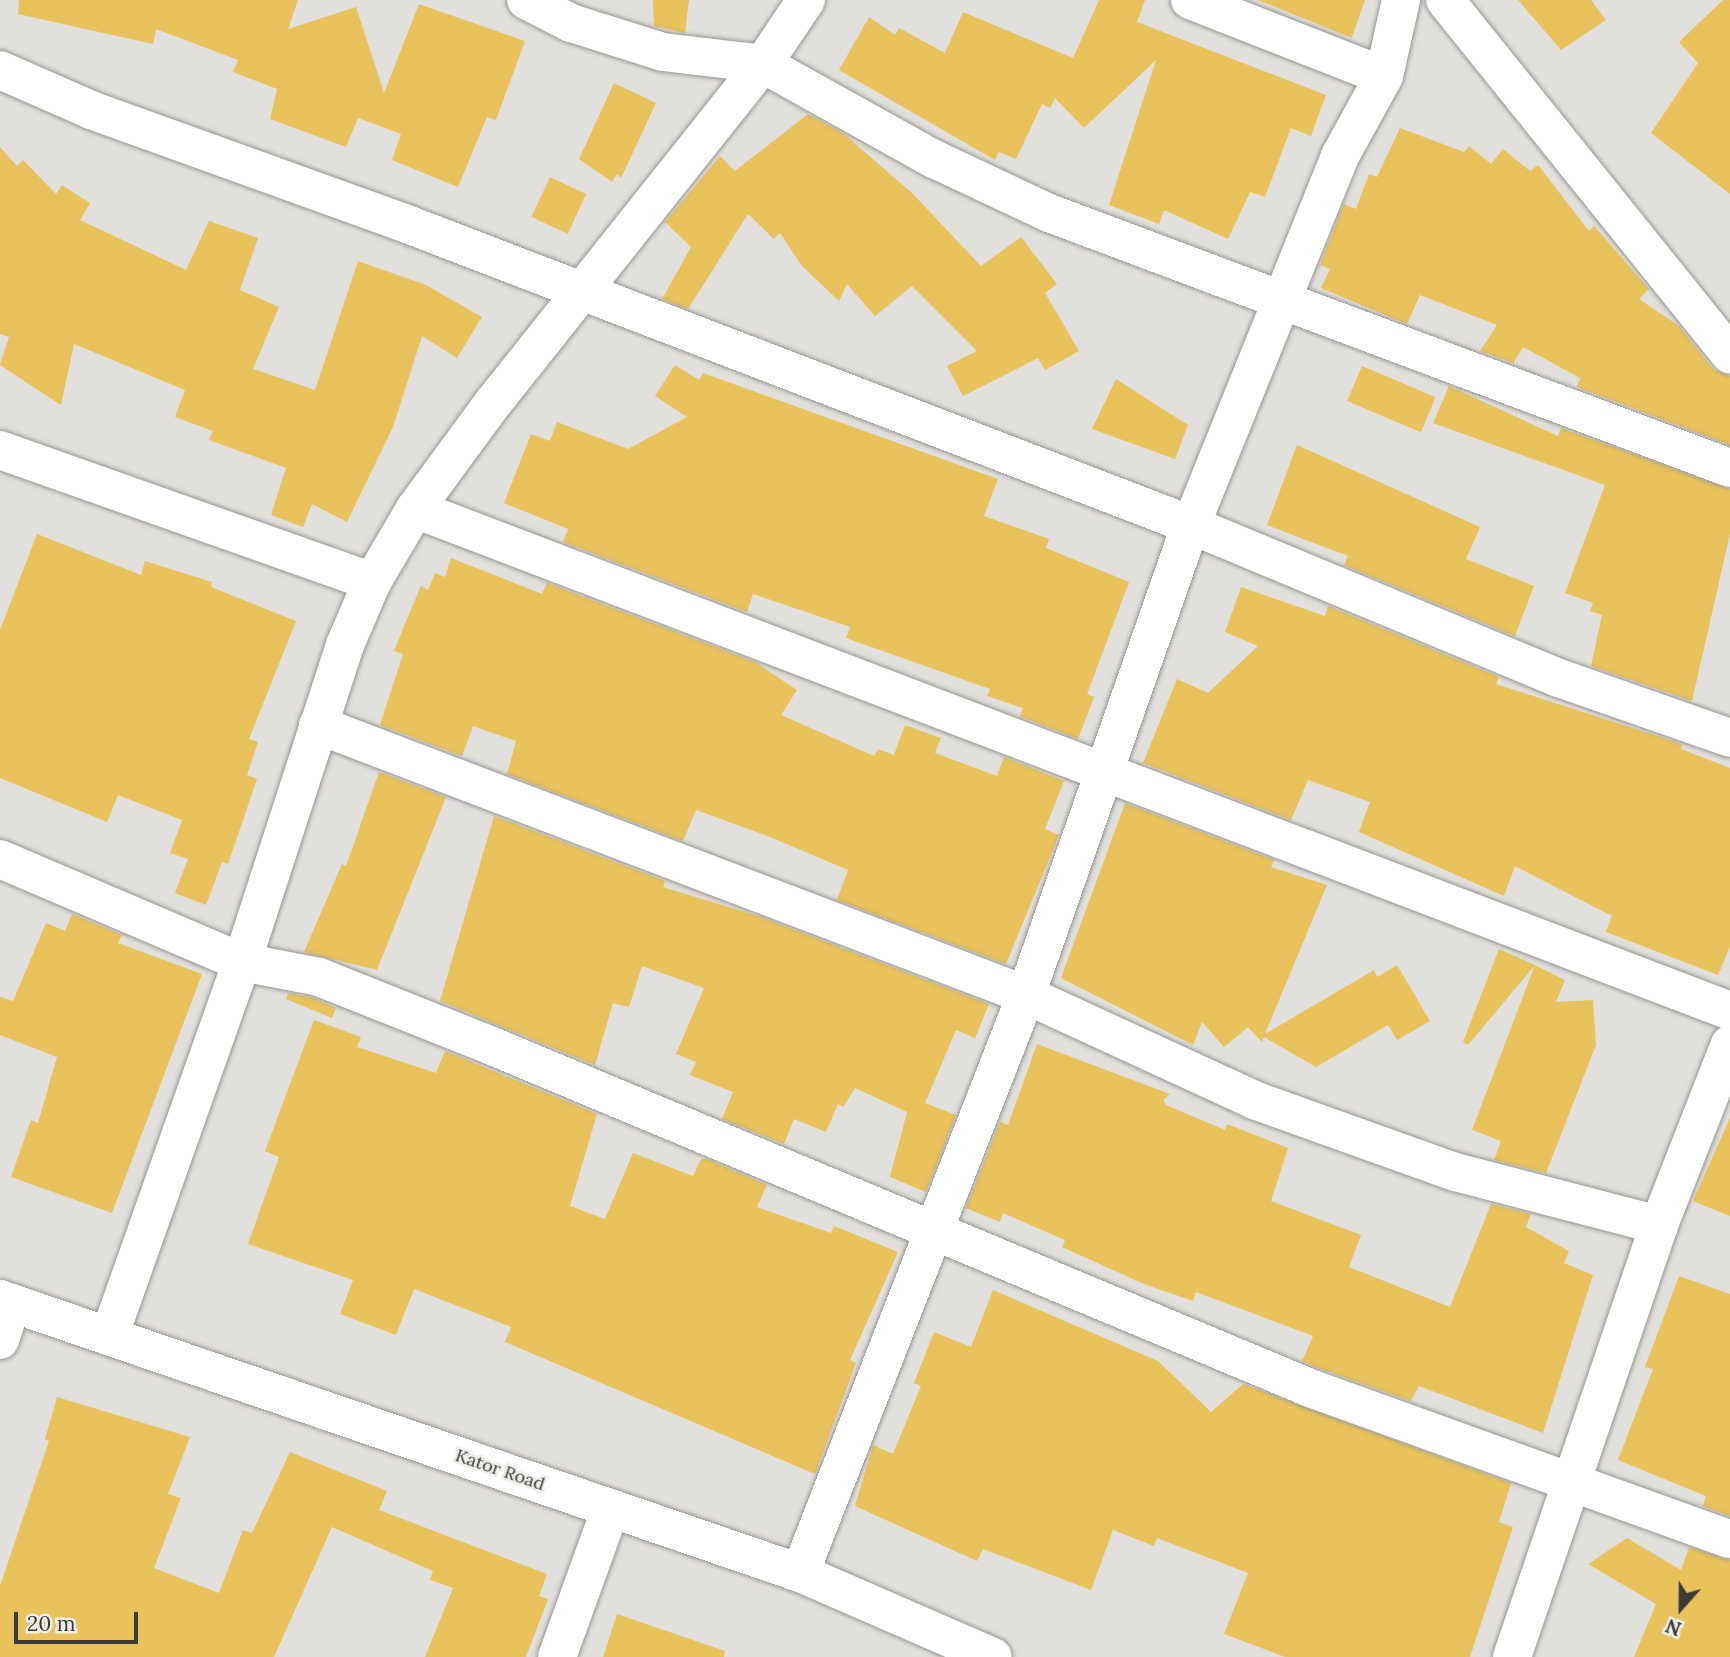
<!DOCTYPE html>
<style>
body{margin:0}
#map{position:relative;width:1730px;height:1657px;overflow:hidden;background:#e2e0dc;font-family:Lora,serif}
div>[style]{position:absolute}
.building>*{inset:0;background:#e8c25b;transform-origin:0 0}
.roads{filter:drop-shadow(0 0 2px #979692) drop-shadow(0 0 2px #979692)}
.street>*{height:38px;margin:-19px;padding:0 19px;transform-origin:19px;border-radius:19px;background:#fff}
.secondary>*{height:38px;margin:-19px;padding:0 19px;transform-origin:19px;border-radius:19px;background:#fff}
span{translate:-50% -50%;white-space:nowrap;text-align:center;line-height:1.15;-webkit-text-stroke:5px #efede9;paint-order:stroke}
.street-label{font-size:18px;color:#3b3a38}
.north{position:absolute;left:1646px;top:1573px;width:70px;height:70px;-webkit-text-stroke:5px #efede9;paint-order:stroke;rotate:201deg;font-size:19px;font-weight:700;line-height:28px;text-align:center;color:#3b3a38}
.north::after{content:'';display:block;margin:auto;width:24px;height:32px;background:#3b3a38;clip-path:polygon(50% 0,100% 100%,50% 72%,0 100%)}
.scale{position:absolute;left:14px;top:1612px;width:124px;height:32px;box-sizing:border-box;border:4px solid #3b3a38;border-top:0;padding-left:9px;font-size:21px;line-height:24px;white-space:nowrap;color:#3b3a38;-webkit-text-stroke:5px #efede9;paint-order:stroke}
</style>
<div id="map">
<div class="building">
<div style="clip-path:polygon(19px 0,298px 0,288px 29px,356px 7px,384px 93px,419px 4px,525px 41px,496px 120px,487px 117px,458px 187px,392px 160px,401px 134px,358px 118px,346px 147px,270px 119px,277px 89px,233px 72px,238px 60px,156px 29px,153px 44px,18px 14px)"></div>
<div style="clip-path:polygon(653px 0,689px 0,685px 33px,654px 26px)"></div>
<div style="clip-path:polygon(1099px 0,1145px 0,1137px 22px,1326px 95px,1311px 136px,1291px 128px,1265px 197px,1250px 192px,1228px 239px,1164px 210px,1159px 224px,1109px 205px,1156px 60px,1084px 128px,1055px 98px,1050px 108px,1042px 104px,1016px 159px,999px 152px,995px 160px,839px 70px,869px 17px,895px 35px,899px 28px,945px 53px,963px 12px,1073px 58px)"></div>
<div style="clip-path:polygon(1258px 0,1365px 0,1352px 38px)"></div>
<div style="clip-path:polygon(1518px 0,1591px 0,1606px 20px,1561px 50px)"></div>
<div style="clip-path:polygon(1723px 0,1730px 0,1730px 194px,1651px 133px,1698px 63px,1679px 42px)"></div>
<div style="clip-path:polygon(614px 83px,656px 103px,621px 178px,617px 174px,612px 182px,579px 159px)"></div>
<div style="clip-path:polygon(808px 114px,844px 134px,912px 193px,981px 266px,1021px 237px,1057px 284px,1045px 293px,1079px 351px,1045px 370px,1038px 358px,963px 396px,947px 366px,977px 351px,912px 286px,875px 316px,847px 284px,839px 301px,802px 266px,780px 233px,774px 239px,748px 214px,688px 309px,662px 299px,691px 247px,665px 222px,720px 156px,735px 171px)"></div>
<div style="clip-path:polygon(1400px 128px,1464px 152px,1469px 146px,1491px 164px,1503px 149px,1530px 171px,1538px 165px,1589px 231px,1594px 226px,1649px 289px,1639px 299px,1679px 326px,1713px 369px,1730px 376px,1730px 445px,1577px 387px,1580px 378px,1523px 347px,1513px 363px,1480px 351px,1497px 325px,1420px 295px,1407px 324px,1321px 288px,1330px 269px,1320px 265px,1344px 204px,1356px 209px,1369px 174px,1377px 177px)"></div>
<div style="clip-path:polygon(0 147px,17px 166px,23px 160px,56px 194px,62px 185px,90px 203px,80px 220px,186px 270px,209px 221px,258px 238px,240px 290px,279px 307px,253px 369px,315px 390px,358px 261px,426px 285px,482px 317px,457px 358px,422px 336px,393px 427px,347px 522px,312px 504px,303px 527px,271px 515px,286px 468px,209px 440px,213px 431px,175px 417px,185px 390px,74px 344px,61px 405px,0 365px,9px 337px,0 334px)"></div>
<div style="left:550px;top:177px;width:40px;height:44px;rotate:25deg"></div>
<div style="clip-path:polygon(675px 365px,699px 380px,703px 373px,998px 479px,984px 516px,1049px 539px,1046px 548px,1129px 582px,1087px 694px,1094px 697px,1078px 739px,1020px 716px,1023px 708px,987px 696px,990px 689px,846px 638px,850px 627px,753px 594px,747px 612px,563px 542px,568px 529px,504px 503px,531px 434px,550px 441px,557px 422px,628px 449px,687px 417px,655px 396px)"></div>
<div style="left:1362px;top:366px;width:80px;height:38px;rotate:23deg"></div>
<div style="clip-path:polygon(1116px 379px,1188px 425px,1175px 459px,1092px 429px)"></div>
<div style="clip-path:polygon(1449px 386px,1558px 436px,1561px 428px,1730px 489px,1730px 534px,1692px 701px,1591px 666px,1602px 615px,1590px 611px,1593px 603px,1565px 593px,1605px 485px,1433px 423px)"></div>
<div style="clip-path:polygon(1297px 445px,1480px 527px,1466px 559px,1534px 586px,1515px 636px,1344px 565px,1348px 556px,1267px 525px)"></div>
<div style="clip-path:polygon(37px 534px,141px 575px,145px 561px,212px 582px,211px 587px,296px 621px,249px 739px,258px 742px,247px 775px,257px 779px,228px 864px,222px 862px,206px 905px,175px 893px,188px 859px,170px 853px,182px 820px,118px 795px,107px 822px,0 778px,0 630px)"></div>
<div style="clip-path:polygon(451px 558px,542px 594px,547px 583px,755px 662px,797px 690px,781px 715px,874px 756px,878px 749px,894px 755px,905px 725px,941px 738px,935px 753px,997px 776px,1004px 757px,1064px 781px,1045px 829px,1059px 835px,1006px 964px,837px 900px,848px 870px,770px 837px,696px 810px,683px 841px,507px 774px,516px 741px,473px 726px,462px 756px,380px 725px,403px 654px,394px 651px,409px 614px,421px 586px,428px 590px,435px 573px,445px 577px)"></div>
<div style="clip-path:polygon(1241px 587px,1325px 616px,1328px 606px,1499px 677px,1496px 684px,1682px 744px,1681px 749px,1730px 768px,1730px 947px,1718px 975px,1606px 932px,1612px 916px,1515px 866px,1504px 896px,1359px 832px,1370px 802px,1308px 780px,1291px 820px,1143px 763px,1177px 679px,1208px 693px,1258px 646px,1225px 632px)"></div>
<div style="clip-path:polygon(379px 772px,446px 797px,377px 970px,304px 952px,342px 864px,346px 866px)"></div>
<div style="clip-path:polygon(1125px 803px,1274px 860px,1271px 867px,1327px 885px,1265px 1034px,1374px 970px,1377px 977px,1397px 965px,1430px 1021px,1397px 1040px,1388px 1025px,1316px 1067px,1264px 1037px,1262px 1042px,1248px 1027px,1224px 1047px,1202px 1022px,1193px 1045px,1061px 978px)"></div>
<div style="clip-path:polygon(494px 816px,665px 881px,663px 887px,758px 916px,989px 1004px,975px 1038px,956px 1030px,925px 1103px,956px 1115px,926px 1192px,890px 1177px,907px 1112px,855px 1088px,843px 1107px,838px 1104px,826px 1132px,794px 1119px,784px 1144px,722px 1119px,733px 1092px,690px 1075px,696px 1062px,676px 1054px,704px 988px,642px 966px,629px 1007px,613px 1003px,595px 1065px,440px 1001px)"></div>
<div style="clip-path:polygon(72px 914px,122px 935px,118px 943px,202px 974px,112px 1213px,11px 1177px,31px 1120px,38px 1123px,57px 1057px,0 1035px,0 997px,13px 1001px,46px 923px,65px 931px)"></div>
<div style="clip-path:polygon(1499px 949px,1535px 965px,1468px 1045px,1463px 1042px)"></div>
<div style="clip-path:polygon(1535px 965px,1565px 980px,1556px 1002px,1593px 1000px,1596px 1045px,1546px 1173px,1494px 1160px,1501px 1141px,1472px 1130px)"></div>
<div style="clip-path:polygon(288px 993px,313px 998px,336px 1008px,332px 1018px,286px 999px)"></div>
<div style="clip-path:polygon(314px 1020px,361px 1037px,357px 1047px,436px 1073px,445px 1051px,597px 1114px,570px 1206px,605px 1219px,633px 1153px,693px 1176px,701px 1159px,707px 1159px,767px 1185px,757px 1207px,831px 1233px,834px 1226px,898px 1252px,850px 1360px,856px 1363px,815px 1474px,505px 1342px,511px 1327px,414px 1289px,396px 1335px,340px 1314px,353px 1280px,248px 1244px,279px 1157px,265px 1151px)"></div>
<div style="clip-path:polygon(1037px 1044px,1170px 1094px,1163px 1100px,1166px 1105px,1225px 1130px,1227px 1124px,1288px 1148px,1271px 1201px,1361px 1235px,1349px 1267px,1450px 1307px,1491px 1204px,1531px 1214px,1526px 1227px,1569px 1251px,1564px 1263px,1593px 1275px,1543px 1433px,1419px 1386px,1411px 1401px,1318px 1368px,1302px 1361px,1313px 1336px,1196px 1292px,1193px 1301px,1144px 1284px,1062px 1247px,1065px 1240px,1003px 1213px,1000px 1222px,966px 1208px,1000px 1122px,1008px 1125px)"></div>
<div style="clip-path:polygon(1730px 1118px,1730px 1216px,1693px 1201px)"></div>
<div style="clip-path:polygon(1679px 1276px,1730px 1294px,1730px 1516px,1703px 1506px,1706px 1496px,1618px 1460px,1653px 1369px,1645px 1367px)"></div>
<div style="clip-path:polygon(993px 1290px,1158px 1361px,1211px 1412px,1243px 1384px,1511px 1483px,1499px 1522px,1513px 1527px,1470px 1657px,1285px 1657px,1224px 1634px,1248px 1573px,1157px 1538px,1154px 1546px,1113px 1530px,1091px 1590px,983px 1549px,977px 1561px,855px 1506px,873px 1445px,893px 1454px,921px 1386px,914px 1383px,934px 1332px,971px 1347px)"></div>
<div style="clip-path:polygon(57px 1397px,190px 1437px,168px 1494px,181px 1498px,154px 1568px,219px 1593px,243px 1530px,252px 1533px,290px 1452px,387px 1491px,379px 1510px,547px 1574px,539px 1596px,548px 1599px,526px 1657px,425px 1657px,453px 1588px,430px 1580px,433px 1571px,332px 1527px,274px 1657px,0 1657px,0 1586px,49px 1441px,45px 1439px)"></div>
<div style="clip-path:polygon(1627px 1538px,1681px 1570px,1689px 1547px,1730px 1560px,1730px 1657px,1634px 1657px,1656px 1604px,1588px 1564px)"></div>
<div style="clip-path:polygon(617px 1614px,725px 1651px,724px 1657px,603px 1657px)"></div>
</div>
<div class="roads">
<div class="street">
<div style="left:526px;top:0;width:51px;rotate:27.1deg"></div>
<div style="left:571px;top:23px;width:96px;rotate:17.5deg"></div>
<div style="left:663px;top:52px;width:101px;rotate:6.8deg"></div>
<div style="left:763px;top:64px;width:196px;rotate:29.1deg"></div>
<div style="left:934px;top:159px;width:127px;rotate:25.2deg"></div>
<div style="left:1049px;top:213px;width:727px;rotate:20.53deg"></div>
<div style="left:1190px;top:0;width:208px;rotate:21.4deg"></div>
<div style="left:1445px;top:0;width:455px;rotate:51.2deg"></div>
<div style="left:0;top:70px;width:99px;rotate:23.7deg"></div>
<div style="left:91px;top:110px;width:336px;rotate:19.8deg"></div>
<div style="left:407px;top:224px;width:840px;rotate:21deg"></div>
<div style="left:1191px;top:525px;width:399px;rotate:22.6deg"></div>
<div style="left:1559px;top:678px;width:181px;rotate:19.3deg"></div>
<div style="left:0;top:450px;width:395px;rotate:19.5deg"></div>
<div style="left:415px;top:509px;width:1408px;rotate:20.89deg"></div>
<div style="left:318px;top:725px;width:758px;rotate:20.87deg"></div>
<div style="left:1026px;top:995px;width:251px;rotate:24.7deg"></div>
<div style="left:1254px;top:1100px;width:214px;rotate:19.7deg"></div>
<div style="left:1455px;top:1172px;width:211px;rotate:14.6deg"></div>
<div style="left:0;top:859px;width:263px;rotate:23.1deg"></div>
<div style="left:242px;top:962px;width:78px;rotate:11deg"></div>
<div style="left:319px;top:977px;width:186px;rotate:21.7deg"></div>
<div style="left:492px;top:1046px;width:887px;rotate:22.69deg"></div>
<div style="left:1310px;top:1388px;width:446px;rotate:19.8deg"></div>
<div style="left:110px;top:1334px;width:395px;rotate:-70.5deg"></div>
<div style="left:242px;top:962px;width:333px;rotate:-72deg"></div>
<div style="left:345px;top:645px;width:69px;rotate:-66.8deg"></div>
<div style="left:372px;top:582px;width:85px;rotate:-59.5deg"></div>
<div style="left:415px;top:509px;width:132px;rotate:-53.7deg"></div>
<div style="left:493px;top:403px;width:433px;rotate:-51.5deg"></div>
<div style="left:763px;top:64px;width:77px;rotate:-56.1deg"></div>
<div style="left:0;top:1340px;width:39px;rotate:-72deg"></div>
<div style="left:800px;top:1573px;width:621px;rotate:-68.64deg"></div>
<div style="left:1026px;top:995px;width:498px;rotate:-70.7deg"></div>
<div style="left:1191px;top:525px;width:398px;rotate:-68deg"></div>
<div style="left:1340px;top:156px;width:91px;rotate:-61.2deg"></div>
<div style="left:1384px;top:76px;width:78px;rotate:-77.4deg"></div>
<div style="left:557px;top:1657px;width:158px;rotate:-70.1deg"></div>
<div style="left:1512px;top:1657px;width:456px;rotate:-71.2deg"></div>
<div style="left:1659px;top:1225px;width:194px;rotate:-68.6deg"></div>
</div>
<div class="secondary">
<div style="left:0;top:1299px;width:846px;rotate:18.91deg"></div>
<div style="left:800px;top:1573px;width:210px;rotate:23.5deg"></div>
</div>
</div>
<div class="street-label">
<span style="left:500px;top:1470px;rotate:19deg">Kator Road</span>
</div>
<div class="north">N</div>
<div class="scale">20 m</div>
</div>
